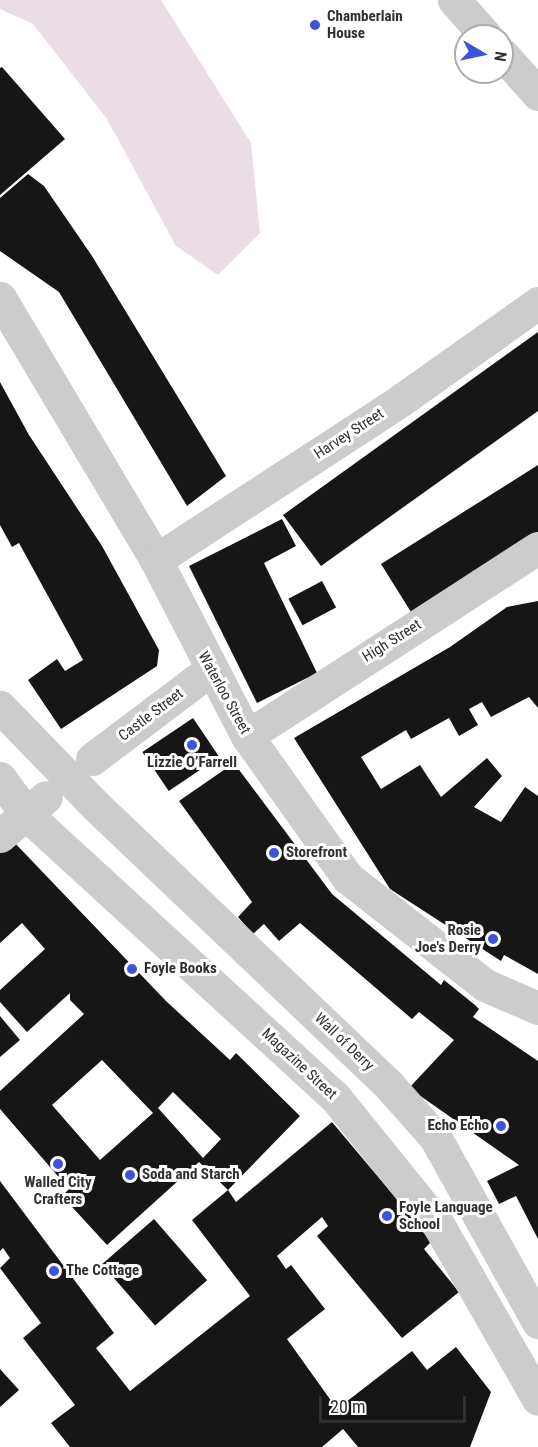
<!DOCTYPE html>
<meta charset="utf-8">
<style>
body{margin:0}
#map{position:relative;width:538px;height:1447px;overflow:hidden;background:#fff;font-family:"Roboto Condensed",sans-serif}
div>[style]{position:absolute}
.green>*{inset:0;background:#ebdde6}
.building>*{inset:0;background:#161616;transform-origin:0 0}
.minor>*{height:33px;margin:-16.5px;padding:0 16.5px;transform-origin:16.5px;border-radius:16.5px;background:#ccc}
.dots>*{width:16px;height:16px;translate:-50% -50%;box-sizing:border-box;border:3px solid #fff;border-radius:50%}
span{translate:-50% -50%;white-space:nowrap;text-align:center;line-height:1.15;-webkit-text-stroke:6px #fff;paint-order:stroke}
.poi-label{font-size:15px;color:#2f2f2f;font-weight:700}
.left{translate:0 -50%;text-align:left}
.right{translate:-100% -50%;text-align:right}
.street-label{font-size:15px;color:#2f2f2f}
.north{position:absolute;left:454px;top:24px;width:60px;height:60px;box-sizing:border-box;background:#fff;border:2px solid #acacac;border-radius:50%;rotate:99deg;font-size:16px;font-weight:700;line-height:24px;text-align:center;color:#2f2f2f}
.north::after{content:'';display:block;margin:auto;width:21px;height:27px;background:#3c53da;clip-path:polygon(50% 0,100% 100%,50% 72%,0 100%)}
.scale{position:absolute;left:319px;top:1396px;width:147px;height:27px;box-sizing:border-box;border:3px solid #2f2f2f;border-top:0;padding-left:8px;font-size:18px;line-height:21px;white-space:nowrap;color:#2f2f2f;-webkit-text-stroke:4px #fff;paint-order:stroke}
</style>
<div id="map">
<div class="green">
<div style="clip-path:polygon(0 0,161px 0,251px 143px,260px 233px,218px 275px,176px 246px,107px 119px,33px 24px,0 9px)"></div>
</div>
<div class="building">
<div style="clip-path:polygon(2px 67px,65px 139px,0 195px,0 68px)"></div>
<div style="clip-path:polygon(28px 174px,44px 186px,92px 256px,226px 476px,187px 506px,59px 292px,0 251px,0 198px)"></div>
<div style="clip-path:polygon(538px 332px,538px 411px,321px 566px,283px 515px)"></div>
<div style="clip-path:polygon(0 382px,29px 435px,102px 546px,159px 650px,157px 666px,61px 729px,28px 680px,57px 659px,65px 671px,83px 660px,19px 543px,12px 547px,0 525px)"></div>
<div style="clip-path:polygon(538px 465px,538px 532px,411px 612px,381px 564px)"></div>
<div style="clip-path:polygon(282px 519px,296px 546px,264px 563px,317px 673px,257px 703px,189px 566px)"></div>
<div style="left:322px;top:581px;width:30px;height:38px;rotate:62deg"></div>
<div style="clip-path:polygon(538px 601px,538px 708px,529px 697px,491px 717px,482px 702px,469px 709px,478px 725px,459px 736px,449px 718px,411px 739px,406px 730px,361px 757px,381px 789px,420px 765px,441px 797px,487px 758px,502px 776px,474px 807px,501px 822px,525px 787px,538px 796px,538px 974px,504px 955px,501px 961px,390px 889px,294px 738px,450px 647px,507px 607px)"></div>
<div style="left:193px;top:718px;width:47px;height:61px;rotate:56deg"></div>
<div style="clip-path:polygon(234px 763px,332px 894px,441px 985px,444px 980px,475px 1005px,479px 1009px,473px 1017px,538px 1061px,538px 1239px,516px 1196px,499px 1204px,487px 1181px,519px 1165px,409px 1088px,454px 1040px,419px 1012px,412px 1019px,300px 923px,279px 941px,264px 924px,253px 934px,238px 917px,252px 902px,179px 801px)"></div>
<div style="clip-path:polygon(evenodd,12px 840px,166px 1001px,230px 1060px,236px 1053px,300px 1116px,228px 1190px,199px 1162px,107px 1245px,62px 1196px,69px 1189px,0 1109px,0 1091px,84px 1014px,70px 1000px,70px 993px,27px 1032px,0 1002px,0 990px,45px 949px,22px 923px,0 943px,0 851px,12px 840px,102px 1060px,153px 1113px,100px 1160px,52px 1105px,102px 1060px,12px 840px,173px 1092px,221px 1139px,203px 1158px,158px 1108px,173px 1092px)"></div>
<div style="clip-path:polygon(0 1016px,20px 1040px,0 1057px)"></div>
<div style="clip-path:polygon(332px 1122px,432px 1241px,424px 1249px,459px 1292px,402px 1338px,317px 1236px,328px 1226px,322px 1217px,277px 1256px,286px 1269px,291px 1265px,325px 1309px,287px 1339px,337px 1409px,412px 1351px,427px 1370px,456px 1347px,491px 1392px,470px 1447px,358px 1447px,343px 1429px,322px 1447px,70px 1447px,51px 1423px,75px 1405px,23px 1338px,41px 1323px,0 1268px,10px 1258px,3px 1248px,0 1251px,0 1181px,114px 1333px,96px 1348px,130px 1391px,250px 1296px,192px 1220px,228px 1190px,236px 1202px)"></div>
<div style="left:154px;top:1219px;width:81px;height:69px;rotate:49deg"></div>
<div style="clip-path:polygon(0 1369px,19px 1390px,0 1407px)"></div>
</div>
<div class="minor">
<div style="left:454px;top:0;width:48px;rotate:48.4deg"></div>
<div style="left:502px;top:54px;width:54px;rotate:48deg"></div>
<div style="left:0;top:298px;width:305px;rotate:59.2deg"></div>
<div style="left:156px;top:560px;width:198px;rotate:62.7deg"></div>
<div style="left:247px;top:736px;width:174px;rotate:54.6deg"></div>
<div style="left:348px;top:878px;width:174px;rotate:38deg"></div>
<div style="left:485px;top:985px;width:58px;rotate:23.5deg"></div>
<div style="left:156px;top:560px;width:293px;rotate:-33.1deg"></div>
<div style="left:401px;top:400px;width:168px;rotate:-35.3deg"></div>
<div style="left:0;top:707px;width:138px;rotate:45.9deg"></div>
<div style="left:96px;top:806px;width:402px;rotate:43.6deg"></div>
<div style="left:387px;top:1083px;width:72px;rotate:48.4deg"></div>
<div style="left:435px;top:1137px;width:212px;rotate:60.9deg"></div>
<div style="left:247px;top:736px;width:346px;rotate:-32.9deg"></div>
<div style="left:92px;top:759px;width:148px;rotate:-37deg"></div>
<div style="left:0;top:778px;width:44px;rotate:54.2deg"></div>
<div style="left:26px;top:814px;width:419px;rotate:42.5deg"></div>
<div style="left:335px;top:1097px;width:166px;rotate:51.1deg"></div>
<div style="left:439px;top:1226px;width:199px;rotate:60.2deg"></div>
<div style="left:0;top:836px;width:60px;rotate:-40.3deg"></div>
</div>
<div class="dots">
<div style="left:315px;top:25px;background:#3c53da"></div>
<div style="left:192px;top:745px;background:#3c53da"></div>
<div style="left:274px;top:853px;background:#3c53da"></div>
<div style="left:493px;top:939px;background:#3c53da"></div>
<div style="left:132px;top:969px;background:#3c53da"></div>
<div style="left:501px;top:1126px;background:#3c53da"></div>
<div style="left:58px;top:1164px;background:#3c53da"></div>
<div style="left:130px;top:1175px;background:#3c53da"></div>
<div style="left:387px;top:1216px;background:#3c53da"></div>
<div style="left:54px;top:1271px;background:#3c53da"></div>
</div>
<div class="poi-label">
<span class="left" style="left:327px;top:25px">Chamberlain<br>House</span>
<span style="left:192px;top:763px">Lizzie O’Farrell</span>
<span class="left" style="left:286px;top:853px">Storefront</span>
<span class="right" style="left:481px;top:939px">Rosie<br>Joe's Derry</span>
<span class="left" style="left:144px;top:969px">Foyle Books</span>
<span class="right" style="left:489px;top:1126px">Echo Echo</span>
<span class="left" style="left:142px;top:1175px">Soda and Starch</span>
<span style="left:58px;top:1191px">Walled City<br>Crafters</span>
<span class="left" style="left:399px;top:1216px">Foyle Language<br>School</span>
<span class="left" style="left:66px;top:1271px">The Cottage</span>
</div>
<div class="street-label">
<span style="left:349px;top:434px;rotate:-33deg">Harvey Street</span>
<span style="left:392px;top:641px;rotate:-32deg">High Street</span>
<span style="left:224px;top:693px;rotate:61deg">Waterloo Street</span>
<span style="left:151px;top:715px;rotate:-37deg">Castle Street</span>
<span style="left:344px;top:1042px;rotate:44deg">Wall of Derry</span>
<span style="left:299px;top:1064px;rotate:43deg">Magazine Street</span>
</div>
<div class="north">N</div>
<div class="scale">20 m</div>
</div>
